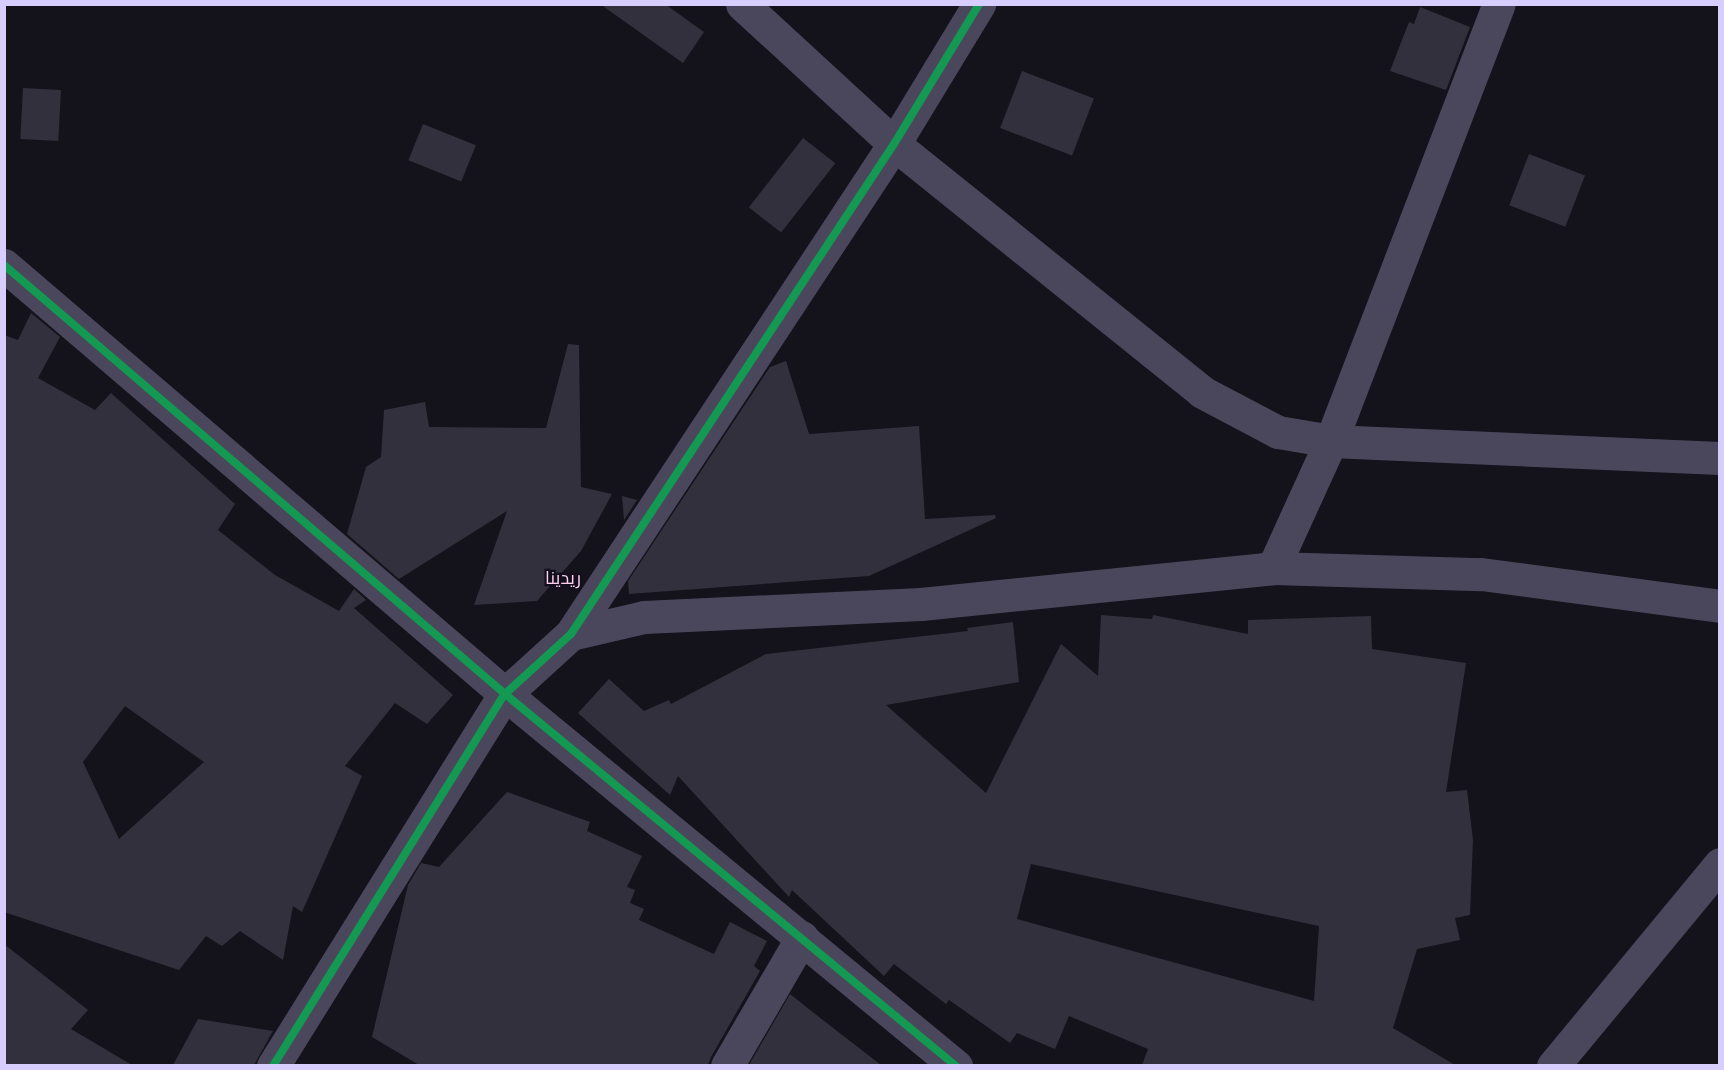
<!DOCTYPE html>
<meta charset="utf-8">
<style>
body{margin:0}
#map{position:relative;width:1724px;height:1070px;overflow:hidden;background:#14121b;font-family:"Public Sans",Cairo,sans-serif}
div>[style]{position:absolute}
.building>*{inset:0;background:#33303d;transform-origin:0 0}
.minor>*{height:33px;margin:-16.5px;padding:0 16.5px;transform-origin:16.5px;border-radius:16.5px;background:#4a475c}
.cycleway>*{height:8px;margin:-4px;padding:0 4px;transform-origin:4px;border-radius:4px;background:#139951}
span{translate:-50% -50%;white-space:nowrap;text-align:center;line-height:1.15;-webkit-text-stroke:4.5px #130e1f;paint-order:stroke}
.neighbourhood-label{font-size:18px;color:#fdd0e8}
.frame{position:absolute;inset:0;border:6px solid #d8cefd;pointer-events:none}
</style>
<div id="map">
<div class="building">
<div style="clip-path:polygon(600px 4px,665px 4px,704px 32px,683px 63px)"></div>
<div style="clip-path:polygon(1420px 7px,1470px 27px,1446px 90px,1390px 71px,1409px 22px,1414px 24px)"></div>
<div style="left:1022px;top:71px;width:77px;height:61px;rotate:21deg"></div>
<div style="left:23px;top:88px;width:38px;height:51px;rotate:3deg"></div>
<div style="left:423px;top:124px;width:57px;height:39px;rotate:22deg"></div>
<div style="left:803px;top:138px;width:41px;height:88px;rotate:38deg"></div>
<div style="left:1529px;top:154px;width:60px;height:55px;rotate:21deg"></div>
<div style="clip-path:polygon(evenodd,31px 313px,60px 337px,38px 378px,95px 410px,111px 393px,235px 504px,218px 530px,275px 575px,339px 611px,354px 589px,366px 600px,354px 608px,453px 695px,427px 724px,395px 703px,345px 766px,362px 776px,302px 912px,293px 906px,283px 960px,240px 931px,222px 946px,206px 936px,179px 970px,4px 912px,4px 335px,18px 340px,31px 313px,125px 706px,204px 762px,119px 839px,83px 762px,125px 706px)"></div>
<div style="clip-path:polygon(568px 344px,579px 345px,581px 487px,612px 494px,581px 551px,537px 601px,474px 605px,507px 511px,399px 579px,347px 534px,366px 467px,381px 457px,384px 410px,425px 402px,429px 427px,546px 428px)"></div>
<div style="clip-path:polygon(786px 361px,809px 434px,919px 426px,925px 519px,995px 515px,996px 518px,869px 576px,629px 594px,628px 581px,770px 367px)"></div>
<div style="clip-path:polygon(622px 496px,637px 500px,624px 520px)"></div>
<div style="clip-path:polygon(evenodd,1101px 615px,1152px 619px,1153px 615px,1248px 634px,1248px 620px,1371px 616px,1372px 649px,1466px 663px,1446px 792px,1467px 790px,1473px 840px,1470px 915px,1455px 918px,1460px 940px,1417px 949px,1393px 1028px,1455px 1065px,1142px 1065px,1148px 1049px,1069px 1016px,1055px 1049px,1017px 1033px,1010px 1043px,949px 1000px,946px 1004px,894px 964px,884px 976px,792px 890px,789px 897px,678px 776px,670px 795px,578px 713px,609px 679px,644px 711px,669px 700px,671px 704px,766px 654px,968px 631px,967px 628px,1013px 622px,1019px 682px,886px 705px,986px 793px,1061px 644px,1098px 676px,1101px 615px,1031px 864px,1319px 926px,1314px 1001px,1017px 919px,1031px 864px)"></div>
<div style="clip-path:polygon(507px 792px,590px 822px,587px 831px,642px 856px,627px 887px,635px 890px,630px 903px,644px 909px,639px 920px,714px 954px,730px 922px,767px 941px,754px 966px,760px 971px,711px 1057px,708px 1065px,419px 1065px,372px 1037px,408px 885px,421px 863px,439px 867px)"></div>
<div style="clip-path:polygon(4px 944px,88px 1010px,71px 1029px,132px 1065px,4px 1065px)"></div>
<div style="clip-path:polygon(790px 994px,819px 1017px,881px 1065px,749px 1065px)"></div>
<div style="clip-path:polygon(198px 1019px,273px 1031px,254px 1065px,173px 1065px)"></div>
</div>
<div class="minor">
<div style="left:742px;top:4px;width:207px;rotate:42.6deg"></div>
<div style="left:894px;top:144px;width:395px;rotate:38.8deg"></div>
<div style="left:1202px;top:392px;width:86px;rotate:27.8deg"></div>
<div style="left:1278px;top:432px;width:54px;rotate:9.6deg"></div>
<div style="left:1331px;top:441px;width:389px;rotate:2.5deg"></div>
<div style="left:4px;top:265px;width:660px;rotate:40.57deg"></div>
<div style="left:505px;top:694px;width:585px;rotate:39.52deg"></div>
<div style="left:1273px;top:568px;width:140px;rotate:-65.5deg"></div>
<div style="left:1331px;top:441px;width:468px;rotate:-69deg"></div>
<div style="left:571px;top:634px;width:75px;rotate:-13.1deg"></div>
<div style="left:644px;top:617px;width:277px;rotate:-2.7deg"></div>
<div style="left:921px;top:604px;width:354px;rotate:-5.8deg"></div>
<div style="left:1273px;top:568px;width:208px;rotate:1.7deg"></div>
<div style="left:1481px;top:574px;width:241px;rotate:7.6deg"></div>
<div style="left:273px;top:1066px;width:438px;rotate:-58.1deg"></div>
<div style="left:505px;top:694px;width:89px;rotate:-42.3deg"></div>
<div style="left:571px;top:634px;width:587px;rotate:-56.61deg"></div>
<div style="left:894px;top:144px;width:164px;rotate:-58.7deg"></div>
<div style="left:727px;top:1066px;width:149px;rotate:-59.8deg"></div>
<div style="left:1553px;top:1066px;width:262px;rotate:-50.4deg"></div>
</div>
<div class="cycleway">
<div style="left:4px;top:265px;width:660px;rotate:40.57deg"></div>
<div style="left:505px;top:694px;width:585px;rotate:39.52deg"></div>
<div style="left:273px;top:1066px;width:438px;rotate:-58.1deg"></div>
<div style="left:505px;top:694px;width:89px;rotate:-42.3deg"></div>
<div style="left:571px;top:634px;width:587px;rotate:-56.61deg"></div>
<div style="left:894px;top:144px;width:164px;rotate:-58.7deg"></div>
</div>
<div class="neighbourhood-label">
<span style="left:563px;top:578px">ريدينا</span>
</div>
<div class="frame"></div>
</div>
